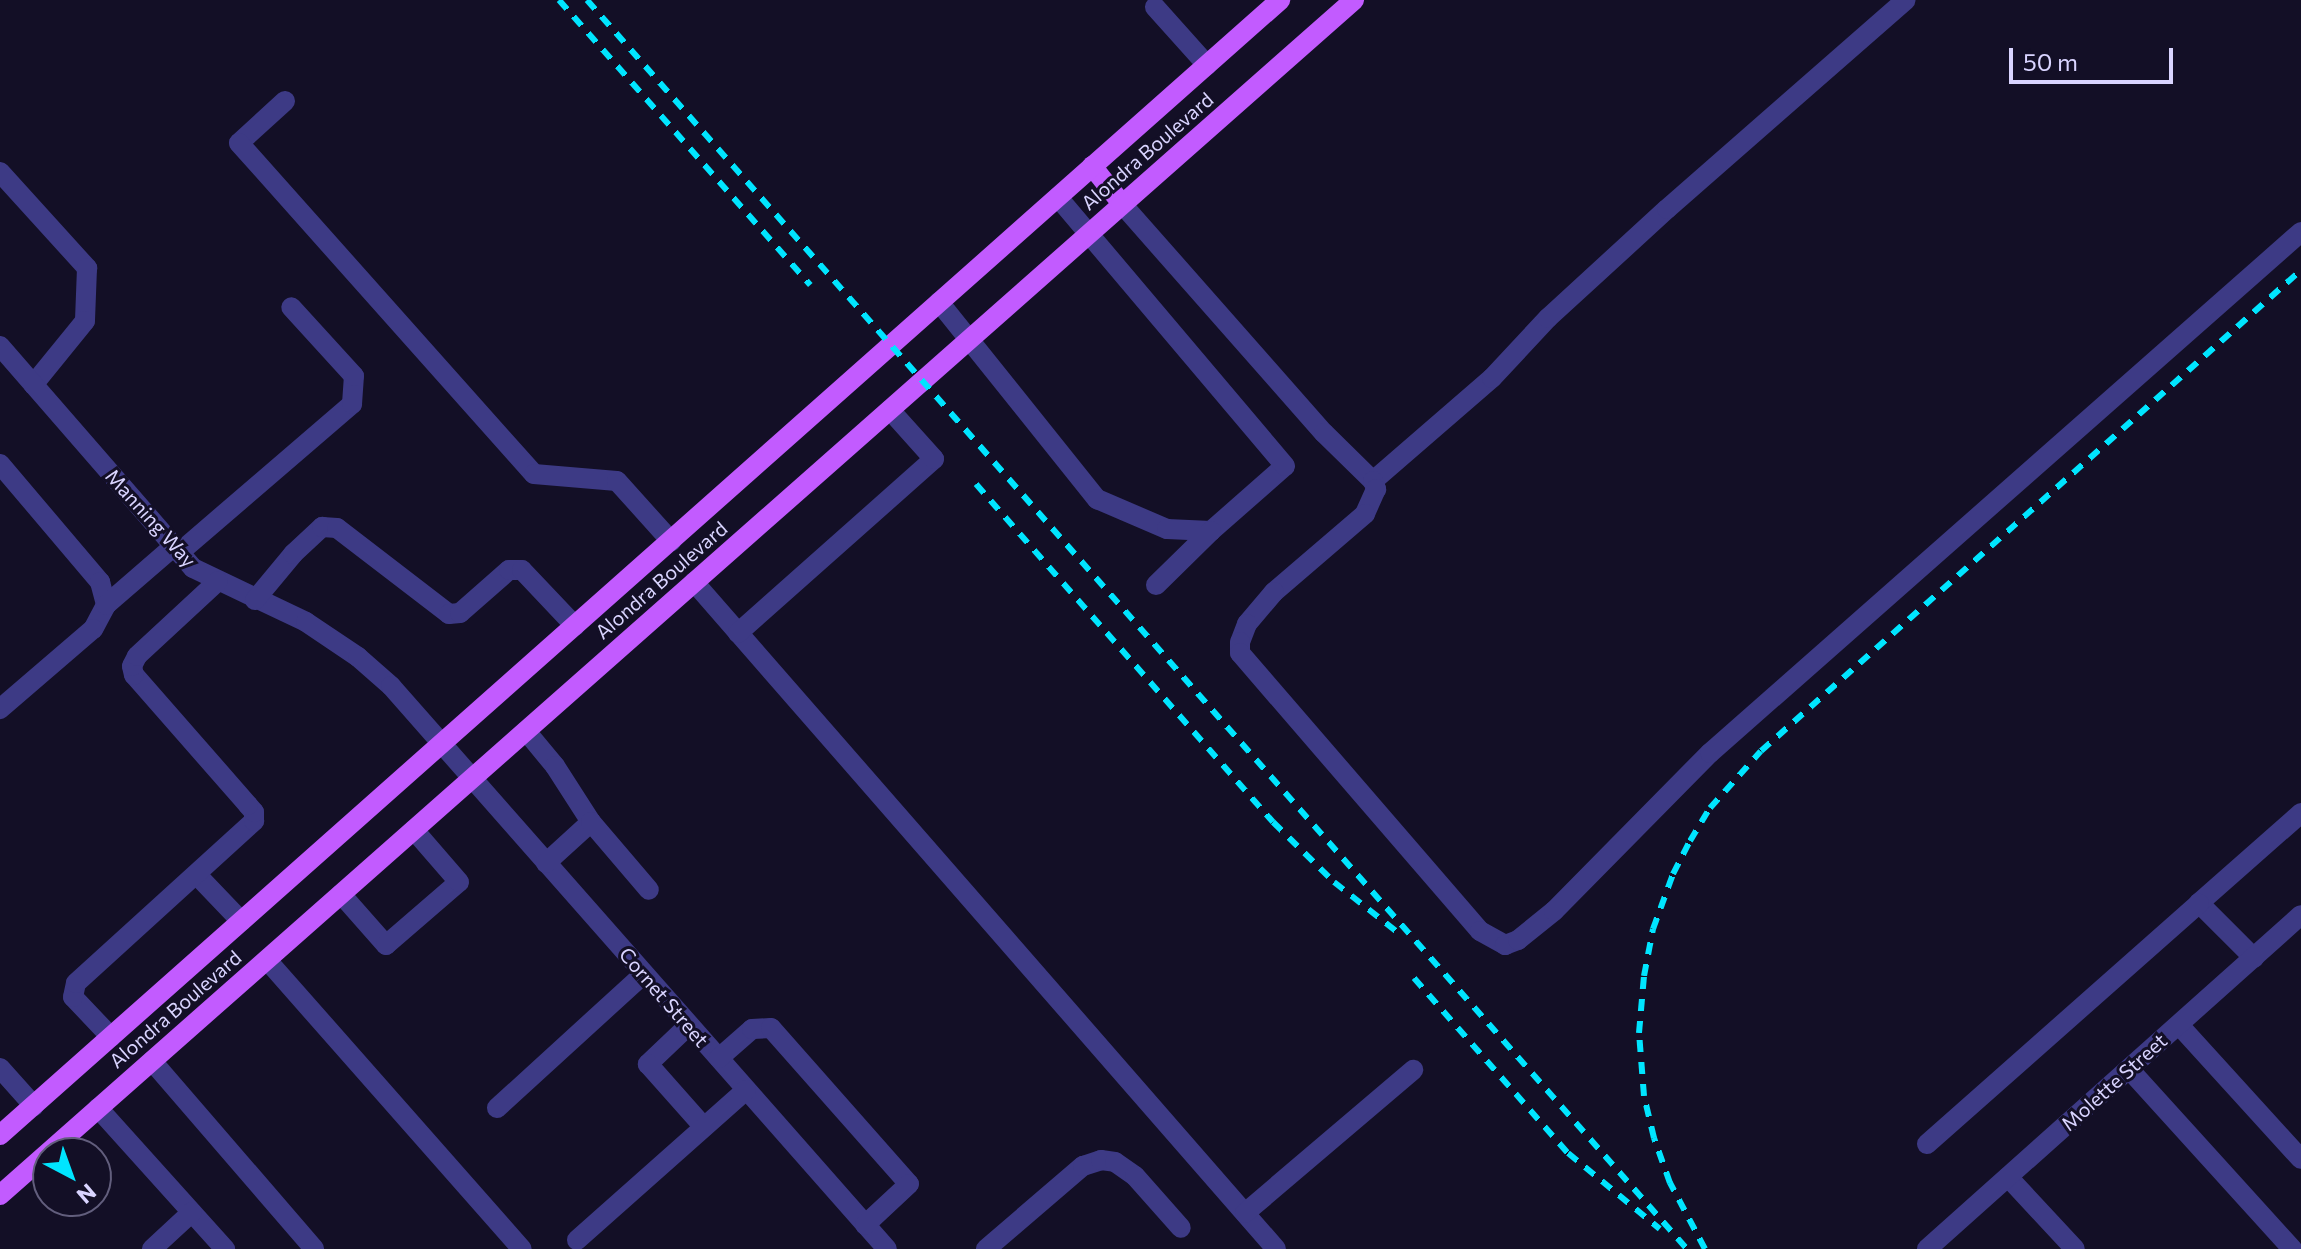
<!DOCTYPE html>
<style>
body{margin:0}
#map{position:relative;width:2301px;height:1249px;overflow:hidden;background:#130f26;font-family:Commissioner,sans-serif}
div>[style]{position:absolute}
.minor>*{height:20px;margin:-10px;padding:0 10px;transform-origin:10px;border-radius:10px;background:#3d3a85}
.major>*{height:20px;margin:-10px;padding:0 10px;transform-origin:10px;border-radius:10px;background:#c25bff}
.rail>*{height:6px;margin-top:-3px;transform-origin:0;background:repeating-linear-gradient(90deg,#00e5ff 0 12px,transparent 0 22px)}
span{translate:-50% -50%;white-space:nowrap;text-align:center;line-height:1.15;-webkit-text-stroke:6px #130f26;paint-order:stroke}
.street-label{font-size:20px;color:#d9d4ff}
.north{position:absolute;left:32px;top:1137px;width:80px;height:80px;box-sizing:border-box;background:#130f26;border:2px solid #625e7d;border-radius:50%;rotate:139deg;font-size:22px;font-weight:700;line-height:32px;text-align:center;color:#d9d4ff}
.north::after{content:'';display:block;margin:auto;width:28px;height:36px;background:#00e5ff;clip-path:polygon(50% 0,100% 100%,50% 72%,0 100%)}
.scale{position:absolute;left:2009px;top:48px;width:164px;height:36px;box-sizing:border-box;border:4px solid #d9d4ff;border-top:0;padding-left:10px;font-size:24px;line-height:28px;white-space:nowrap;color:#d9d4ff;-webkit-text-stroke:6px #130f26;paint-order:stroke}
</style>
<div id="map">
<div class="minor">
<div style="left:1155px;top:7px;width:78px;rotate:48.1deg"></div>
<div style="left:285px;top:101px;width:62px;rotate:137.6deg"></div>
<div style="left:239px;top:143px;width:443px;rotate:48.3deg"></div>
<div style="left:534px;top:474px;width:83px;rotate:4.8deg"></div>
<div style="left:617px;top:481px;width:81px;rotate:48deg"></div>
<div style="left:0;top:172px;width:130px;rotate:47.8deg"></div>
<div style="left:87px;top:268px;width:53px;rotate:92.2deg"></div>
<div style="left:85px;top:321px;width:82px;rotate:129.1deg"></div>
<div style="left:1122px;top:204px;width:305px;rotate:48.6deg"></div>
<div style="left:1324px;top:433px;width:69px;rotate:44.4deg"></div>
<div style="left:1373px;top:481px;width:157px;rotate:-40.9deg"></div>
<div style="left:1492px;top:378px;width:82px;rotate:-47deg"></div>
<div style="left:1548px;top:318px;width:161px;rotate:-42.5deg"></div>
<div style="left:1667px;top:209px;width:317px;rotate:-41.2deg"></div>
<div style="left:939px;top:302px;width:253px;rotate:51.3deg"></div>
<div style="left:1097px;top:499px;width:76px;rotate:23.2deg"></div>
<div style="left:1167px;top:529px;width:44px;rotate:2.6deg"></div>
<div style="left:1211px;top:531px;width:98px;rotate:-41.3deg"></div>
<div style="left:1285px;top:466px;width:352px;rotate:-130.2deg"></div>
<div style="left:0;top:346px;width:294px;rotate:49deg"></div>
<div style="left:193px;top:568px;width:125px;rotate:25.5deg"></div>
<div style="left:306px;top:622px;width:63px;rotate:33.9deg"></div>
<div style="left:358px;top:657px;width:44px;rotate:41.3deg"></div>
<div style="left:391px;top:686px;width:750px;rotate:48.62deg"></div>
<div style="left:0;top:464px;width:155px;rotate:49.7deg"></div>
<div style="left:100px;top:582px;width:24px;rotate:75deg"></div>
<div style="left:106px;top:605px;width:27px;rotate:118deg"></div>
<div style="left:93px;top:629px;width:123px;rotate:139.3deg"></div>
<div style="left:1373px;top:481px;width:9px;rotate:69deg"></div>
<div style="left:1376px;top:489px;width:27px;rotate:114deg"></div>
<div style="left:1365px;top:514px;width:120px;rotate:139.4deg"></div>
<div style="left:1274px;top:592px;width:42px;rotate:130.2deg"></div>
<div style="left:1247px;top:624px;width:19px;rotate:111deg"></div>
<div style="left:1240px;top:642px;width:11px;rotate:90deg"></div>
<div style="left:1240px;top:653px;width:367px;rotate:49.2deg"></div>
<div style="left:1480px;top:931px;width:29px;rotate:29deg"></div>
<div style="left:1505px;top:945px;width:14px;rotate:-21deg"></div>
<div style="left:1518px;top:940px;width:46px;rotate:-38.9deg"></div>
<div style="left:1554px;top:911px;width:222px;rotate:-45.4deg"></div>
<div style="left:1710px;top:753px;width:788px;rotate:-41.4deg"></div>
<div style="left:180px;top:552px;width:227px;rotate:-40.7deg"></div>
<div style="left:352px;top:404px;width:28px;rotate:-86deg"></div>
<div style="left:354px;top:376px;width:93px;rotate:-132.4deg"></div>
<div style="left:694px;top:582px;width:885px;rotate:48.89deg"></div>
<div style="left:1156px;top:585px;width:77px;rotate:-44.5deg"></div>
<div style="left:255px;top:600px;width:60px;rotate:-50.4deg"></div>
<div style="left:293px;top:554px;width:40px;rotate:-43deg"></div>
<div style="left:322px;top:527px;width:15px;rotate:4deg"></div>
<div style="left:337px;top:528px;width:141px;rotate:37.5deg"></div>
<div style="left:449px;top:614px;width:11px;rotate:-5deg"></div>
<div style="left:460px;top:613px;width:65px;rotate:-41.3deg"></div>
<div style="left:509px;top:570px;width:13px"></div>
<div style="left:522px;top:570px;width:77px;rotate:46.6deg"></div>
<div style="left:106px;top:605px;width:90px;rotate:-40.9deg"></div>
<div style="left:738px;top:633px;width:262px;rotate:-41.6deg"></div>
<div style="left:934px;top:459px;width:66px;rotate:-131.9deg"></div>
<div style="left:526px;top:731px;width:45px;rotate:50.4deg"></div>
<div style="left:555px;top:766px;width:67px;rotate:57.3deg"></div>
<div style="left:591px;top:822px;width:61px;rotate:137.7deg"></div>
<div style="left:591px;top:822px;width:89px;rotate:49.5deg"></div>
<div style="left:197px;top:875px;width:64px;rotate:46.3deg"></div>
<div style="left:341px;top:894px;width:68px;rotate:48.6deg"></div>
<div style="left:386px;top:945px;width:96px;rotate:-40.8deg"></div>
<div style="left:459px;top:882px;width:69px;rotate:-130.9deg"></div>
<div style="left:2254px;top:958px;width:78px;rotate:-135deg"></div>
<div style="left:2199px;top:903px;width:136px;rotate:-41.4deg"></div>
<div style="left:267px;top:960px;width:385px;rotate:48.6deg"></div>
<div style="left:689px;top:1025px;width:57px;rotate:136.4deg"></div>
<div style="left:648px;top:1064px;width:84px;rotate:48.4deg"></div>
<div style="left:2179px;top:1025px;width:181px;rotate:47.7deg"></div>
<div style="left:111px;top:1037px;width:55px;rotate:-133.5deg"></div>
<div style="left:73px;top:997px;width:14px;rotate:-78deg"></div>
<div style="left:76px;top:983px;width:241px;rotate:-42.3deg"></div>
<div style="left:254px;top:821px;width:9px;rotate:-90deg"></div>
<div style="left:254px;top:812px;width:9px;rotate:-131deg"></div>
<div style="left:248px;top:805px;width:173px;rotate:-131.2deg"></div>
<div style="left:134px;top:675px;width:9px;rotate:-103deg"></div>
<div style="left:132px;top:666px;width:11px;rotate:-63deg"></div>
<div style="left:137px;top:656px;width:110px;rotate:-42.8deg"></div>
<div style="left:719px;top:1058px;width:44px;rotate:-41.3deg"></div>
<div style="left:752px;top:1029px;width:19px;rotate:-3deg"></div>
<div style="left:771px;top:1028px;width:208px;rotate:48.5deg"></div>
<div style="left:909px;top:1184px;width:60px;rotate:137deg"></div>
<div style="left:152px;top:1061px;width:248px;rotate:49.2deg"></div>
<div style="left:0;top:1068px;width:51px;rotate:48.2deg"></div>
<div style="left:2129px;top:1069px;width:243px;rotate:47.8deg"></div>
<div style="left:98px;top:1108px;width:190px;rotate:48deg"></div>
<div style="left:497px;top:1108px;width:199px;rotate:-42.4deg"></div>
<div style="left:1927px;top:1144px;width:363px;rotate:-41.5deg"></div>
<div style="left:2008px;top:1177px;width:98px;rotate:47.1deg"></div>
<div style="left:1245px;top:1213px;width:221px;rotate:-40.4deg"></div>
<div style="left:577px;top:1240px;width:226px;rotate:-41.6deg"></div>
<div style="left:152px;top:1249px;width:54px;rotate:-42.8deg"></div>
<div style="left:986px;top:1249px;width:128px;rotate:-40.6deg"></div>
<div style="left:1083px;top:1166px;width:19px;rotate:-18deg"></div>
<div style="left:1101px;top:1160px;width:14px;rotate:8deg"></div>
<div style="left:1115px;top:1162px;width:24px;rotate:35deg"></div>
<div style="left:1135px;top:1176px;width:69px;rotate:48.5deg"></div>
<div style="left:1927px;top:1249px;width:501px;rotate:-41.77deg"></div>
</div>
<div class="major">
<div style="left:1092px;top:166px;width:48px;rotate:51.7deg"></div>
<div style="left:0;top:1135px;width:1711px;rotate:-41.56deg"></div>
<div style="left:0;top:1195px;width:1806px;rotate:-41.43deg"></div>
</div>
<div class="rail">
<div style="left:559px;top:0;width:380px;rotate:48.6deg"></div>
<div style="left:587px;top:0;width:1664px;rotate:48.63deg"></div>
<div style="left:976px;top:484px;width:450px;rotate:48.7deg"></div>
<div style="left:1273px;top:822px;width:86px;rotate:44.5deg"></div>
<div style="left:1334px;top:882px;width:80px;rotate:38.4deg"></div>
<div style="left:1414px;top:978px;width:233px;rotate:48.7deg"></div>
<div style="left:1568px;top:1153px;width:119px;rotate:39.6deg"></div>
<div style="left:1705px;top:1249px;width:75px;rotate:-117.9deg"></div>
<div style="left:1670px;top:1183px;width:48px;rotate:-109.6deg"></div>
<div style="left:1654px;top:1138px;width:43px;rotate:-103.4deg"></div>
<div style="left:1644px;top:1096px;width:63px;rotate:-94.5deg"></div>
<div style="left:1639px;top:1033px;width:57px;rotate:-85deg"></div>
<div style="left:1644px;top:976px;width:48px;rotate:-79.2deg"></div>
<div style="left:1653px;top:929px;width:59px;rotate:-70deg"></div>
<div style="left:1673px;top:874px;width:37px;rotate:-63deg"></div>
<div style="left:1690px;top:841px;width:39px;rotate:-59deg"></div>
<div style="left:1710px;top:808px;width:76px;rotate:-48.2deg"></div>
<div style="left:1761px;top:751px;width:723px;rotate:-41.69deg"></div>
</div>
<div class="street-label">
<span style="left:1147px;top:151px;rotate:-41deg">Alondra Boulevard</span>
<span style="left:151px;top:518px;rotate:48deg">Manning Way</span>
<span style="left:661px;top:580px;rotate:-41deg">Alondra Boulevard</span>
<span style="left:664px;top:997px;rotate:49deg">Cornet Street</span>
<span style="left:175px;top:1009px;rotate:-41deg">Alondra Boulevard</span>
<span style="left:2114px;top:1082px;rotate:-42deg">Molette Street</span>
</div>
<div class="north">N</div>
<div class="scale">50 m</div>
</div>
